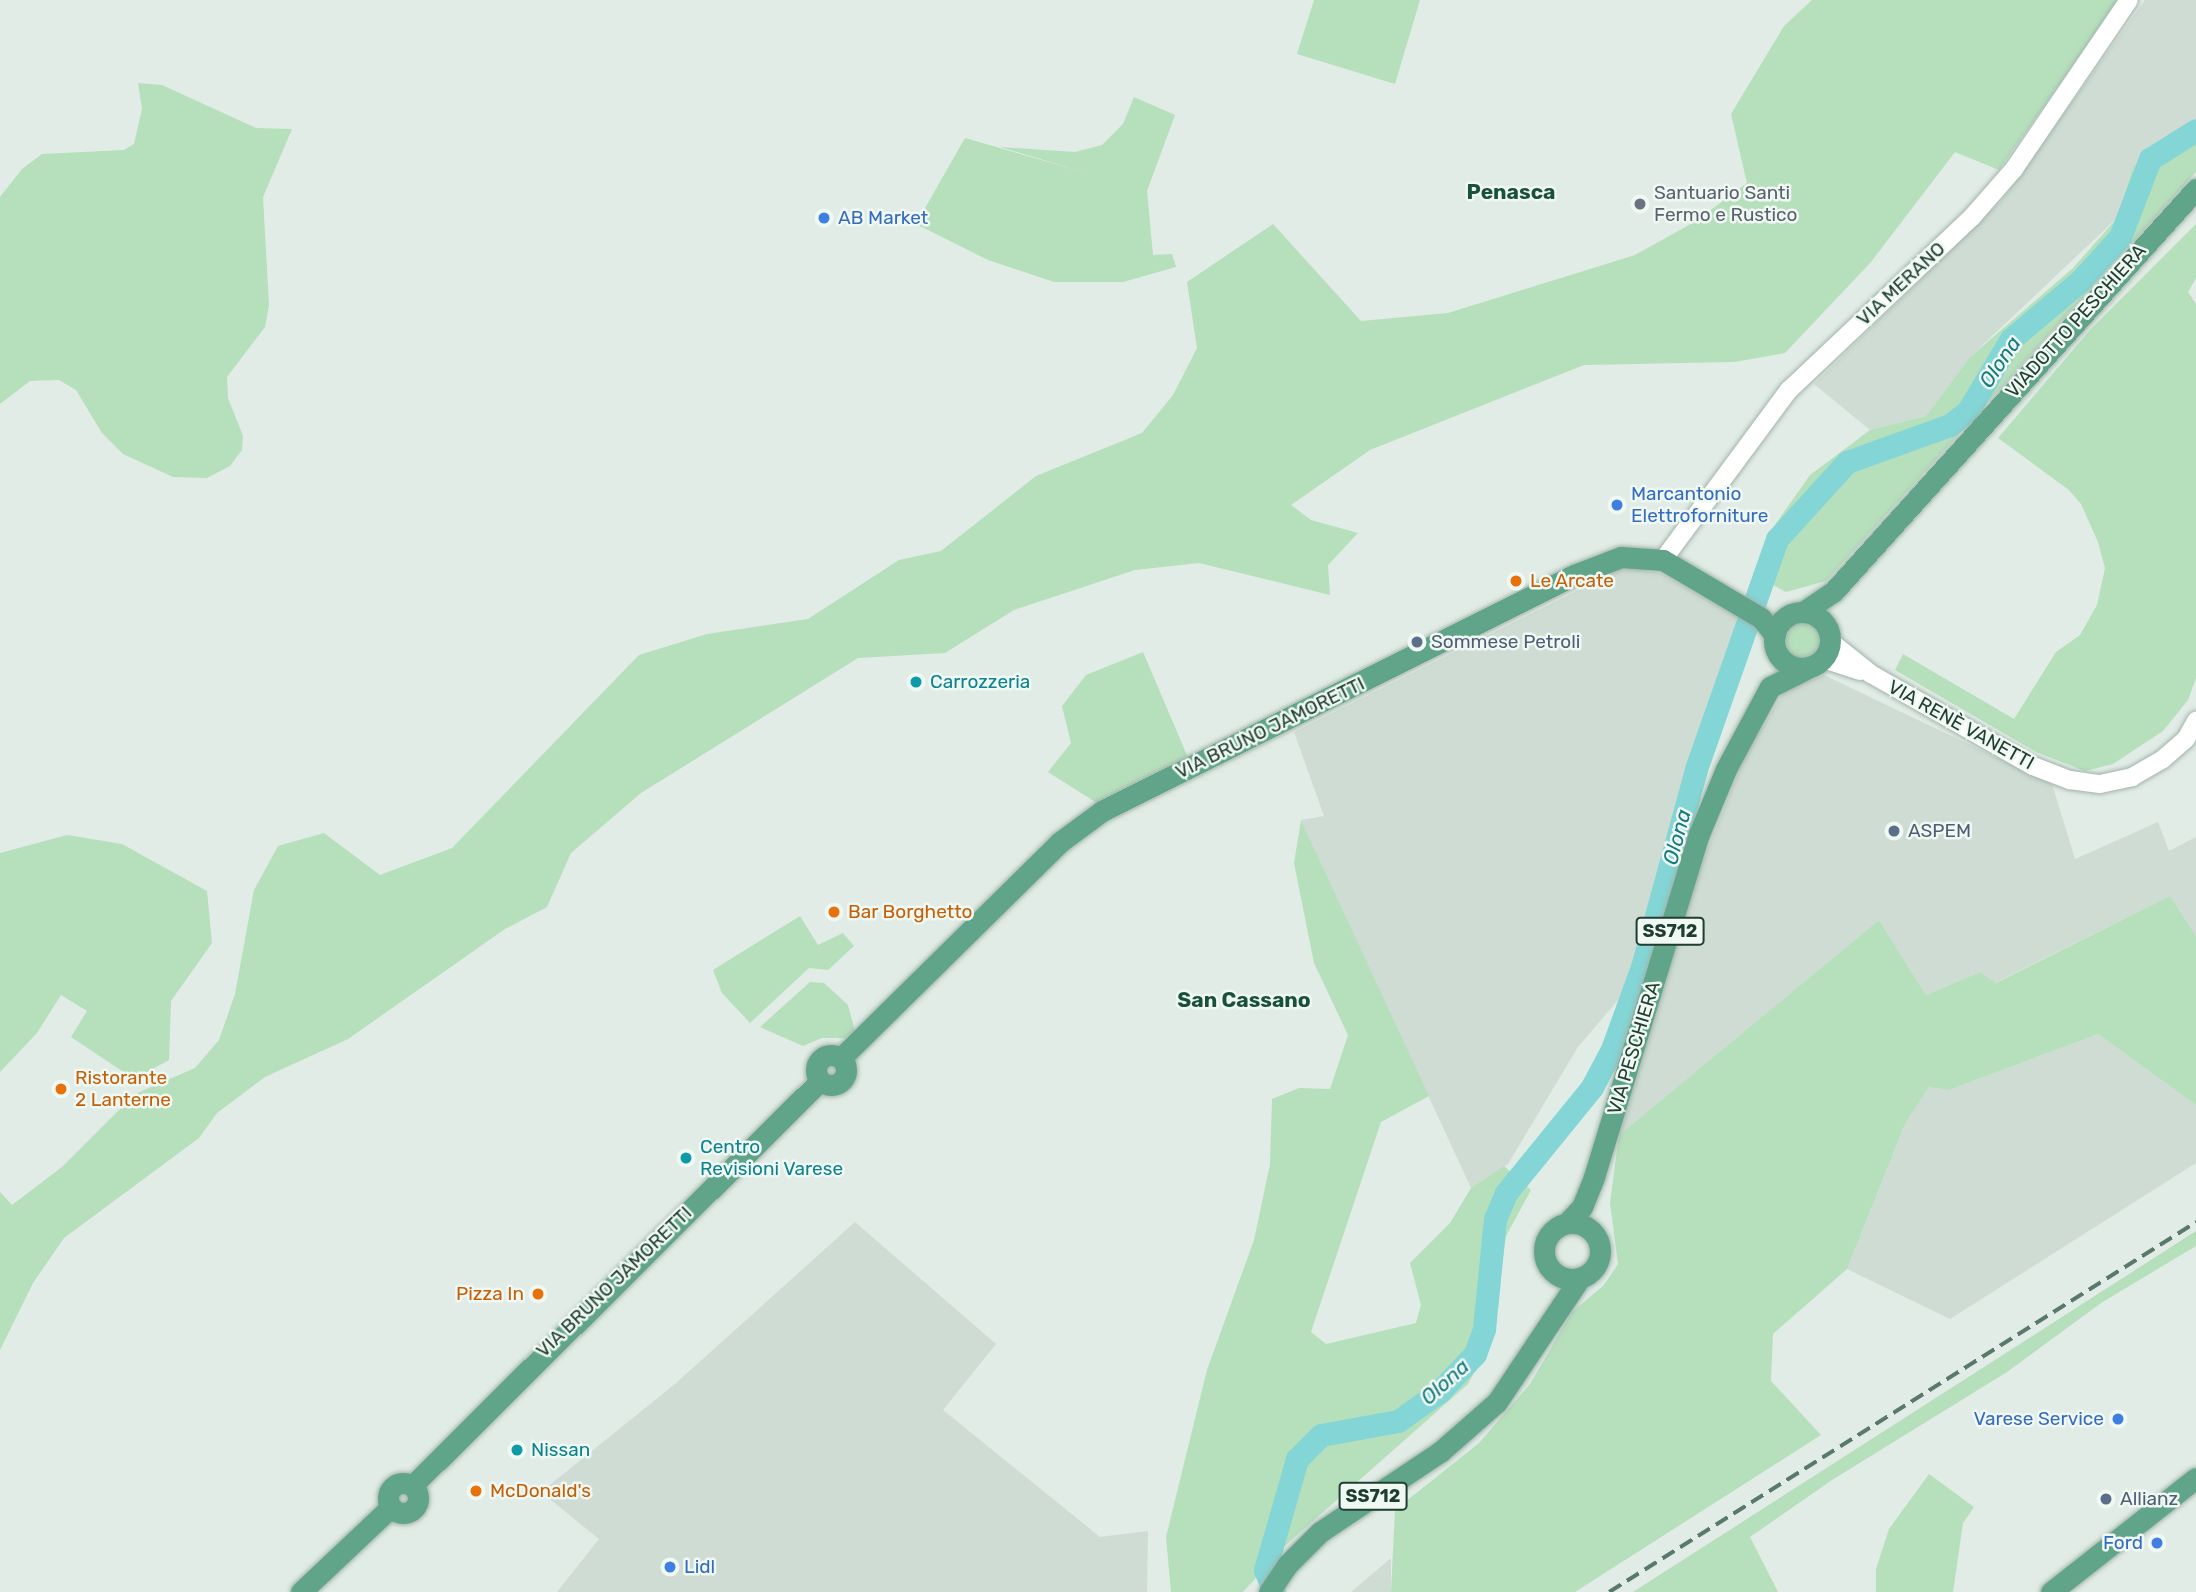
<!DOCTYPE html>
<meta charset="utf-8">
<style>
body{margin:0}
#map{position:relative;width:2196px;height:1592px;overflow:hidden;background:#e0ece5;font-family:Rubik,sans-serif}
div>[style]{position:absolute}
.built>*{inset:0;background:#cedcd3}
.green>*{inset:0;background:#b6dfbc}
.round{border-radius:50%}
.river>*{height:23px;margin:-11.5px;padding:0 11.5px;transform-origin:11.5px;border-radius:11.5px;background:#83d5d6}
.roads{filter:drop-shadow(0 0 2px #a2b4ab) drop-shadow(0 0 2px #a2b4ab)}
.minor>*{height:18px;margin:-9px;padding:0 9px;transform-origin:9px;border-radius:9px;background:#fff}
.major>*{height:21px;margin:-10.5px;padding:0 10.5px;transform-origin:10.5px;border-radius:10.5px;background:#60a58a}
.major>.ring{margin:-10.5px;padding:0;box-sizing:content-box;background:none;border:21px solid #60a58a;border-radius:50%}
.rail>*{height:3.5px;margin-top:-1.75px;transform-origin:0;background:repeating-linear-gradient(90deg,#59796c 0 14px,transparent 0 21px)}
.dots>*{width:19px;height:19px;translate:-50% -50%;box-sizing:border-box;border:4px solid #f0f8f3;border-radius:50%}
span{translate:-50% -50%;white-space:nowrap;text-align:center;line-height:1.15;-webkit-text-stroke:5px #f0f8f3;paint-order:stroke}
.shield-label span{padding:2px 5px;background:#f0f8f3;border:2px solid;border-radius:5px;-webkit-text-stroke-width:0}
.shield-label{font-size:18px;color:#1f3d31;font-weight:700}
.worship-label{font-size:19px;color:#5b616d}
.left{translate:0 -50%;text-align:left}
.shop-label{font-size:19px;color:#366cbe}
.right{translate:-100% -50%;text-align:right}
.street-label{font-size:19px;color:#1f3d31}
.food-label{font-size:19px;color:#c56008}
.service-label{font-size:19px;color:#4e5e75}
.culture-label{font-size:19px;color:#0d838f}
.neighbourhood-label{font-size:21px;color:#1a513c;font-weight:700}
.water-label{font-size:21px;color:#157b7e;font-style:italic}
</style>
<div id="map">
<div class="built">
<div style="clip-path:polygon(2145px 0,2196px 0,2196px 125px,2133px 166px,2118px 217px,1970px 357px,1926px 416px,1870px 430px,1814px 384px,2002px 200px)"></div>
<div style="clip-path:polygon(1637px 569px,1662px 574px,1741px 619px,1699px 732px,1630px 986px,1578px 1047px,1508px 1164px,1471px 1188px,1301px 820px,1324px 816px,1294px 732px,1619px 570px)"></div>
<div style="clip-path:polygon(1824px 675px,2052px 784px,2075px 859px,2158px 822px,2169px 851px,2196px 837px,2196px 936px,2170px 896px,1995px 983px,1980px 972px,1926px 995px,1879px 920px,1619px 1135px,1698px 874px,1746px 754px,1786px 689px)"></div>
<div style="clip-path:polygon(2098px 1034px,2196px 1105px,2196px 1163px,1950px 1319px,1847px 1269px,1905px 1124px,1929px 1087px,1949px 1090px)"></div>
<div style="clip-path:polygon(855px 1222px,996px 1344px,943px 1410px,1100px 1537px,1148px 1531px,1147px 1592px,557px 1592px,599px 1539px,541px 1492px,675px 1384px)"></div>
<div style="clip-path:polygon(1391px 1558px,1391px 1592px,1351px 1592px)"></div>
</div>
<div class="green">
<div style="clip-path:polygon(1314px 0,1420px 0,1395px 84px,1297px 54px)"></div>
<div style="clip-path:polygon(1812px 0,2119px 0,1999px 170px,1955px 152px,1871px 262px,1785px 353px,1734px 362px,1584px 365px,1370px 450px,1291px 505px,1311px 520px,1358px 533px,1328px 565px,1330px 595px,1199px 563px,1135px 570px,1014px 610px,945px 653px,858px 658px,641px 793px,571px 853px,547px 907px,505px 929px,348px 1039px,265px 1077px,217px 1113px,199px 1138px,64px 1238px,33px 1283px,0 1350px,0 1192px,12px 1205px,62px 1167px,135px 1094px,195px 1068px,219px 1040px,235px 994px,254px 890px,278px 846px,324px 833px,380px 875px,452px 848px,639px 655px,707px 634px,808px 619px,899px 560px,941px 551px,1036px 476px,1142px 433px,1173px 395px,1197px 348px,1187px 282px,1273px 224px,1361px 321px,1448px 313px,1635px 255px,1696px 221px,1747px 183px,1731px 114px,1784px 26px)"></div>
<div style="clip-path:polygon(138px 83px,162px 85px,256px 128px,292px 129px,263px 197px,269px 305px,265px 327px,227px 377px,228px 398px,243px 436px,242px 450px,230px 466px,207px 478px,173px 477px,123px 454px,102px 433px,76px 390px,59px 380px,30px 381px,0 404px,0 197px,22px 169px,42px 154px,124px 150px,134px 144px,142px 109px)"></div>
<div style="clip-path:polygon(1134px 97px,1175px 115px,1147px 191px,1153px 255px,1172px 254px,1176px 267px,1123px 282px,1054px 282px,988px 260px,916px 224px,965px 138px,1087px 173px,1000px 147px,1075px 152px,1102px 145px,1123px 124px)"></div>
<div style="clip-path:polygon(2196px 125px,2196px 172px,1826px 581px,1786px 592px,1753px 574px,1772px 529px,1810px 475px,1870px 430px,1926px 416px,1970px 357px,2073px 268px,2118px 217px,2133px 166px)"></div>
<div style="clip-path:polygon(2196px 224px,2196px 278px,2188px 292px,2196px 304px,2196px 678px,2188px 700px,2163px 731px,2113px 764px,2085px 771px,2036px 752px,1895px 670px,1903px 654px,2014px 719px,2056px 652px,2080px 635px,2097px 605px,2105px 568px,2098px 542px,2081px 504px,2069px 490px,1998px 438px,2090px 330px)"></div>
<div class="round" style="left:1784px;top:620px;width:38px;height:38px"></div>
<div style="clip-path:polygon(1143px 652px,1189px 760px,1100px 805px,1048px 772px,1071px 743px,1062px 706px,1086px 675px)"></div>
<div style="clip-path:polygon(1301px 820px,1429px 1096px,1381px 1122px,1311px 1332px,1326px 1344px,1416px 1323px,1421px 1305px,1410px 1263px,1450px 1223px,1471px 1188px,1504px 1166px,1531px 1190px,1506px 1236px,1491px 1341px,1468px 1384px,1287px 1544px,1243px 1592px,1171px 1592px,1166px 1537px,1207px 1370px,1254px 1240px,1270px 1164px,1272px 1099px,1299px 1088px,1330px 1089px,1348px 1035px,1314px 963px,1294px 863px)"></div>
<div style="clip-path:polygon(67px 835px,122px 844px,207px 891px,212px 943px,171px 1001px,169px 1060px,134px 1079px,71px 1037px,87px 1011px,61px 995px,37px 1033px,0 1072px,0 853px)"></div>
<div style="clip-path:polygon(2170px 896px,2196px 936px,2196px 1105px,2098px 1034px,1949px 1090px,1929px 1087px,1905px 1124px,1847px 1269px,1773px 1334px,1771px 1381px,1821px 1435px,1575px 1592px,1391px 1592px,1395px 1510px,1479px 1443px,1530px 1384px,1572px 1312px,1604px 1285px,1618px 1264px,1610px 1203px,1619px 1135px,1879px 920px,1926px 995px,1980px 972px,1996px 983px)"></div>
<div style="clip-path:polygon(800px 916px,818px 945px,843px 933px,854px 946px,828px 970px,809px 968px,750px 1023px,722px 993px,713px 970px)"></div>
<div style="clip-path:polygon(810px 982px,824px 983px,848px 1005px,855px 1031px,845px 1038px,822px 1038px,803px 1046px,760px 1027px)"></div>
<div style="clip-path:polygon(2196px 1231px,2196px 1246px,2101px 1303px,2007px 1372px,1832px 1480px,1750px 1537px,1778px 1592px,1633px 1592px)"></div>
<div style="clip-path:polygon(1929px 1474px,1974px 1507px,1963px 1523px,1953px 1592px,1876px 1592px,1876px 1569px,1889px 1529px)"></div>
</div>
<div class="river">
<div style="left:1274px;top:1592px;width:24px;rotate:-112deg"></div>
<div style="left:1265px;top:1570px;width:116px;rotate:-73.9deg"></div>
<div style="left:1297px;top:1459px;width:34px;rotate:-45deg"></div>
<div style="left:1321px;top:1435px;width:78px;rotate:-10.3deg"></div>
<div style="left:1398px;top:1421px;width:52px;rotate:-35.5deg"></div>
<div style="left:1440px;top:1391px;width:51px;rotate:-46.6deg"></div>
<div style="left:1475px;top:1354px;width:27px;rotate:-70deg"></div>
<div style="left:1484px;top:1329px;width:111px;rotate:-84.3deg"></div>
<div style="left:1495px;top:1219px;width:28px;rotate:-67deg"></div>
<div style="left:1506px;top:1193px;width:136px;rotate:-50.9deg"></div>
<div style="left:1592px;top:1087px;width:40px;rotate:-62deg"></div>
<div style="left:1611px;top:1052px;width:90px;rotate:-70deg"></div>
<div style="left:1642px;top:967px;width:205px;rotate:-74.7deg"></div>
<div style="left:1696px;top:769px;width:244px;rotate:-70.6deg"></div>
<div style="left:1777px;top:539px;width:104px;rotate:-47.7deg"></div>
<div style="left:1847px;top:462px;width:109px;rotate:-19.8deg"></div>
<div style="left:1950px;top:425px;width:23px;rotate:-38deg"></div>
<div style="left:1968px;top:411px;width:84px;rotate:-59.2deg"></div>
<div style="left:2011px;top:339px;width:92px;rotate:-40.1deg"></div>
<div style="left:2081px;top:280px;width:58px;rotate:-47.8deg"></div>
<div style="left:2120px;top:237px;width:84px;rotate:-69deg"></div>
<div style="left:2150px;top:159px;width:54px;rotate:-32.2deg"></div>
</div>
<div class="roads">
<div class="minor">
<div style="left:1663px;top:560px;width:212px;rotate:-53.5deg"></div>
<div style="left:1789px;top:390px;width:252px;rotate:-43.4deg"></div>
<div style="left:1972px;top:217px;width:64px;rotate:-48.8deg"></div>
<div style="left:2014px;top:169px;width:204px;rotate:-55.8deg"></div>
<div style="left:1831px;top:642px;width:51px;rotate:38.7deg"></div>
<div style="left:1871px;top:674px;width:186px;rotate:29.6deg"></div>
<div style="left:2033px;top:766px;width:40px;rotate:21deg"></div>
<div style="left:2070px;top:780px;width:30px;rotate:8deg"></div>
<div style="left:2100px;top:784px;width:33px;rotate:-12deg"></div>
<div style="left:2132px;top:777px;width:36px;rotate:-30deg"></div>
<div style="left:2163px;top:759px;width:30px;rotate:-41deg"></div>
<div style="left:2186px;top:739px;width:21px;rotate:-61deg"></div>
<div style="left:1823px;top:659px;width:39px;rotate:18deg"></div>
</div>
<div class="major">
<div style="left:1803px;top:612px;width:37px;rotate:-34deg"></div>
<div style="left:1834px;top:591px;width:541px;rotate:-48deg"></div>
<div class="ring" style="left:1774px;top:612px;width:35px;height:35px"></div>
<div class="ring" style="left:816px;top:1055px;width:9px;height:9px"></div>
<div style="left:841px;top:1058px;width:308px;rotate:-44.6deg"></div>
<div style="left:1060px;top:842px;width:52px;rotate:-36.4deg"></div>
<div style="left:1102px;top:811px;width:528px;rotate:-26.57deg"></div>
<div style="left:1574px;top:575px;width:50px;rotate:-21deg"></div>
<div style="left:1621px;top:557px;width:42px;rotate:4.1deg"></div>
<div style="left:1663px;top:560px;width:114px;rotate:30.6deg"></div>
<div style="left:1761px;top:618px;width:22px;rotate:51deg"></div>
<div class="ring" style="left:1544px;top:1223px;width:35px;height:35px"></div>
<div style="left:1567px;top:1223px;width:22px;rotate:-47deg"></div>
<div style="left:1582px;top:1207px;width:32px;rotate:-68deg"></div>
<div style="left:1594px;top:1177px;width:359px;rotate:-73deg"></div>
<div style="left:1699px;top:834px;width:70px;rotate:-67.4deg"></div>
<div style="left:1726px;top:769px;width:93px;rotate:-61.8deg"></div>
<div style="left:1770px;top:687px;width:45px;rotate:-26.6deg"></div>
<div class="ring" style="left:388px;top:1483px;width:9px;height:9px"></div>
<div style="left:412px;top:1486px;width:575px;rotate:-44.79deg"></div>
<div style="left:301px;top:1592px;width:124px;rotate:-43.4deg"></div>
<div style="left:1269px;top:1592px;width:32px;rotate:-56deg"></div>
<div style="left:1287px;top:1565px;width:47px;rotate:-45deg"></div>
<div style="left:1320px;top:1532px;width:144px;rotate:-33.7deg"></div>
<div style="left:1440px;top:1452px;width:76px;rotate:-41.3deg"></div>
<div style="left:1497px;top:1402px;width:149px;rotate:-56.2deg"></div>
<div style="left:2051px;top:1592px;width:184px;rotate:-38.2deg"></div>
</div>
</div>
<div class="rail">
<div style="left:1609px;top:1592px;width:694px;rotate:-32.22deg"></div>
</div>
<div class="dots">
<div style="left:1640px;top:204px;background:#6b7280"></div>
<div style="left:824px;top:218px;background:#3f7fe0"></div>
<div style="left:1617px;top:505px;background:#3f7fe0"></div>
<div style="left:1516px;top:581px;background:#e8710a"></div>
<div style="left:1417px;top:642px;background:#5c6f8a"></div>
<div style="left:916px;top:682px;background:#0f9aa8"></div>
<div style="left:1894px;top:831px;background:#5c6f8a"></div>
<div style="left:834px;top:912px;background:#e8710a"></div>
<div style="left:61px;top:1089px;background:#e8710a"></div>
<div style="left:686px;top:1158px;background:#0f9aa8"></div>
<div style="left:538px;top:1294px;background:#e8710a"></div>
<div style="left:2118px;top:1419px;background:#3f7fe0"></div>
<div style="left:517px;top:1450px;background:#0f9aa8"></div>
<div style="left:476px;top:1491px;background:#e8710a"></div>
<div style="left:2106px;top:1499px;background:#5c6f8a"></div>
<div style="left:2157px;top:1543px;background:#3f7fe0"></div>
<div style="left:670px;top:1567px;background:#3f7fe0"></div>
</div>
<div class="shield-label">
<span style="left:1670px;top:931px">SS712</span>
<span style="left:1373px;top:1496px">SS712</span>
</div>
<div class="worship-label">
<span class="left" style="left:1654px;top:204px">Santuario Santi<br>Fermo e Rustico</span>
</div>
<div class="shop-label">
<span class="left" style="left:838px;top:218px">AB Market</span>
<span class="left" style="left:1631px;top:505px">Marcantonio<br>Elettroforniture</span>
<span class="right" style="left:2104px;top:1419px">Varese Service</span>
<span class="right" style="left:2143px;top:1543px">Ford</span>
<span class="left" style="left:684px;top:1567px">Lidl</span>
</div>
<div class="street-label">
<span style="left:1901px;top:284px;rotate:-43deg">VIA MERANO</span>
<span style="left:2076px;top:321px;rotate:-48deg">VIADOTTO PESCHIERA</span>
<span style="left:1961px;top:725px;rotate:29deg">VIA RENÈ VANETTI</span>
<span style="left:1270px;top:728px;rotate:-26deg">VIA BRUNO JAMORETTI</span>
<span style="left:1634px;top:1048px;rotate:-73deg">VIA PESCHIERA</span>
<span style="left:614px;top:1282px;rotate:-44deg">VIA BRUNO JAMORETTI</span>
</div>
<div class="food-label">
<span class="left" style="left:1530px;top:581px">Le Arcate</span>
<span class="left" style="left:848px;top:912px">Bar Borghetto</span>
<span class="left" style="left:75px;top:1089px">Ristorante<br>2 Lanterne</span>
<span class="right" style="left:524px;top:1294px">Pizza In</span>
<span class="left" style="left:490px;top:1491px">McDonald's</span>
</div>
<div class="service-label">
<span class="left" style="left:1431px;top:642px">Sommese Petroli</span>
<span class="left" style="left:1908px;top:831px">ASPEM</span>
<span class="left" style="left:2120px;top:1499px">Allianz</span>
</div>
<div class="culture-label">
<span class="left" style="left:930px;top:682px">Carrozzeria</span>
<span class="left" style="left:700px;top:1158px">Centro<br>Revisioni Varese</span>
<span class="left" style="left:531px;top:1450px">Nissan</span>
</div>
<div class="neighbourhood-label">
<span style="left:1511px;top:192px">Penasca</span>
<span style="left:1244px;top:1000px">San Cassano</span>
</div>
<div class="water-label">
<span style="left:2000px;top:362px;rotate:-56deg">Olona</span>
<span style="left:1677px;top:837px;rotate:-75deg">Olona</span>
<span style="left:1445px;top:1382px;rotate:-42deg">Olona</span>
</div>
</div>
